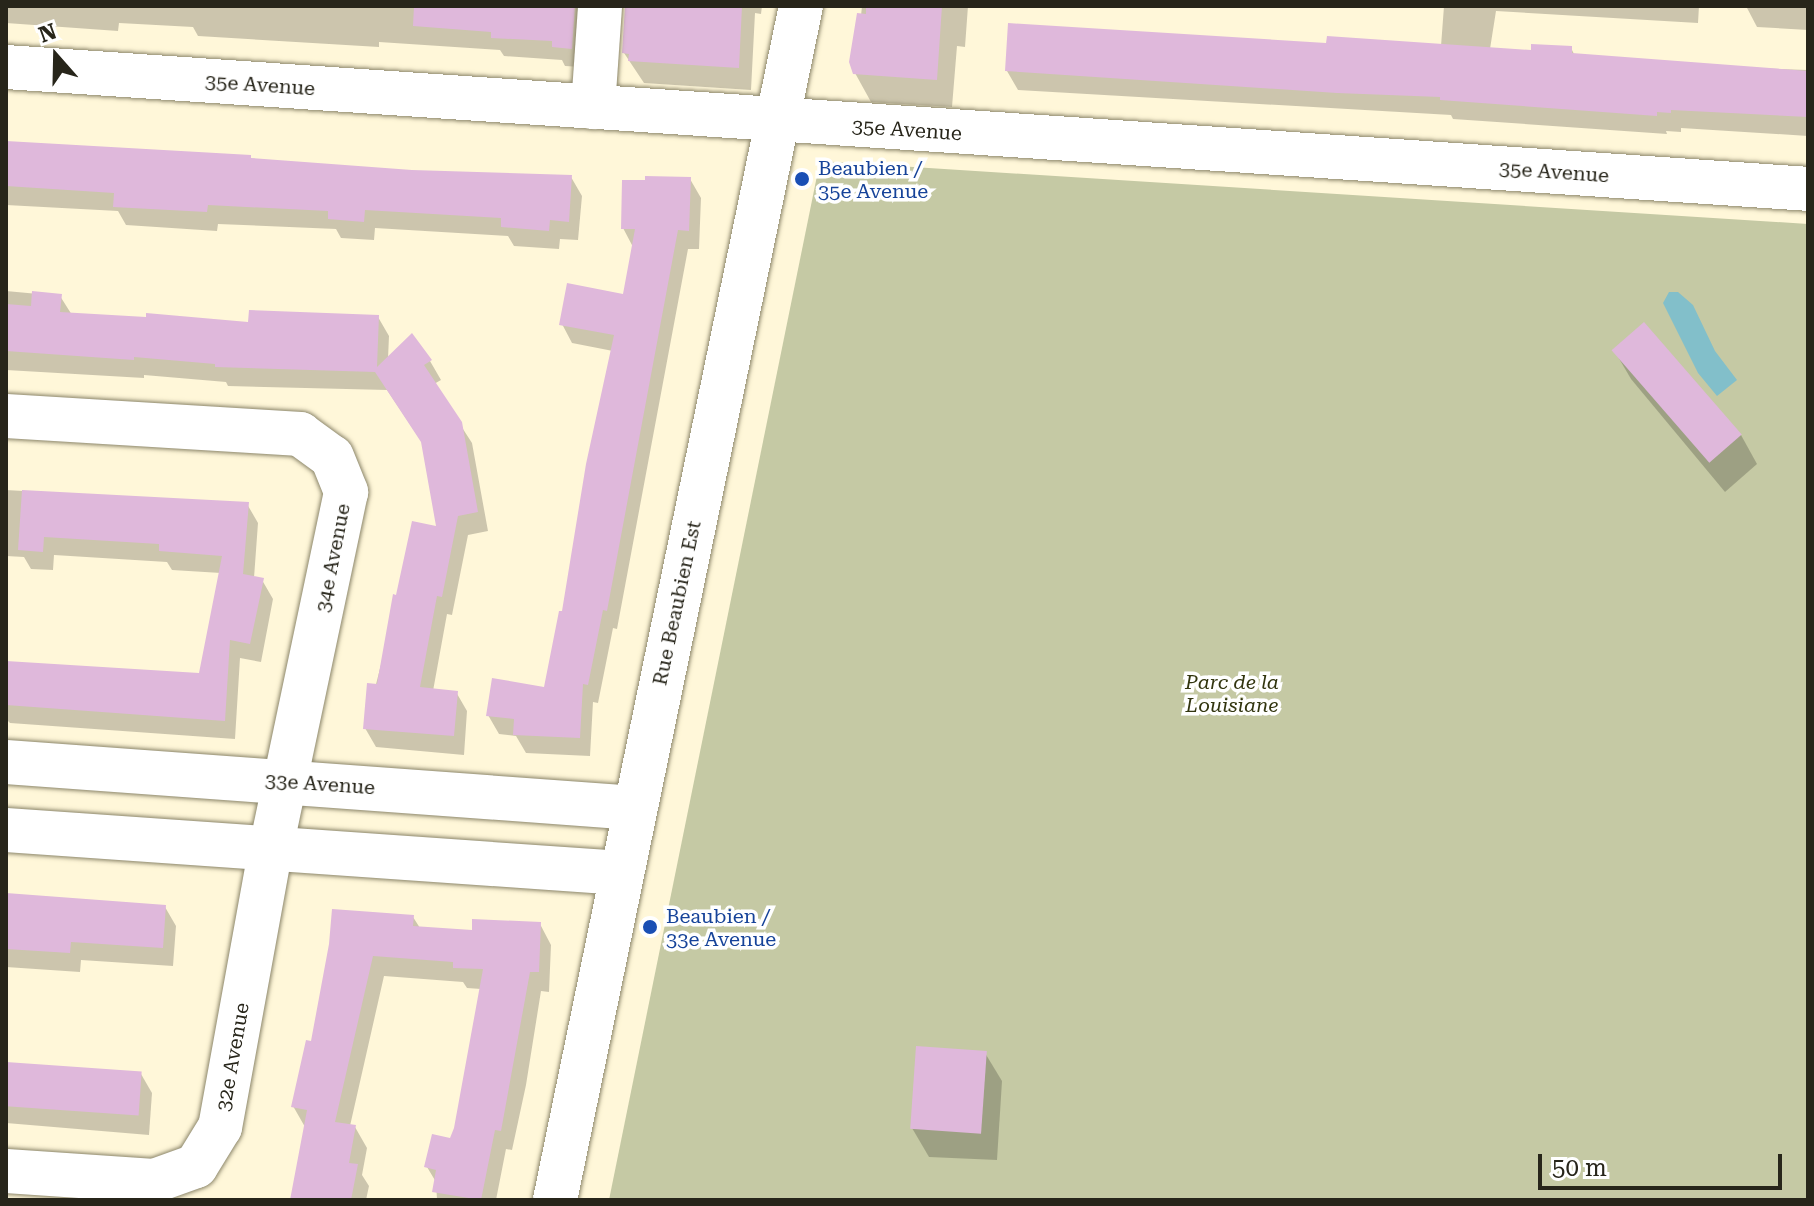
<!DOCTYPE html>
<style>
body{margin:0}
#map{position:relative;width:1814px;height:1206px;overflow:hidden;background:#fff7d9;font-family:"Roboto Serif",serif}
div>[style]{position:absolute}
.green>*{inset:0;background:#c5c9a4}
.water>*{inset:0;background:#82bfca}
.shadow>*{inset:0;background:#0003}
.building>*{inset:0;background:#dfb8db;transform-origin:0 0}
.roads{filter:drop-shadow(0 0 2px #8c866a) drop-shadow(0 0 2px #8c866a)}
.minor>*{height:44px;margin:-22px;padding:0 22px;transform-origin:22px;border-radius:22px;background:#fff}
.dots>*{width:22px;height:22px;translate:-50% -50%;box-sizing:border-box;border:4px solid #fff;border-radius:50%}
span{translate:-50% -50%;white-space:nowrap;text-align:center;line-height:1.15;-webkit-text-stroke:7px #fff;paint-order:stroke}
.street-label{font-size:20px;color:#27251a}
.transit-label{font-size:20px;color:#164399}
.left{translate:0 -50%;text-align:left}
.park-label{font-size:20px;color:#32350f;font-style:italic}
.frame{position:absolute;inset:0;border:8px solid #27251a;pointer-events:none}
.north{position:absolute;left:16px;top:16px;width:80px;height:80px;-webkit-text-stroke:6px #fff;paint-order:stroke;rotate:340deg;font-size:22px;font-weight:700;line-height:32px;text-align:center;color:#27251a}
.north::after{content:'';display:block;margin:auto;width:28px;height:36px;background:#27251a;clip-path:polygon(50% 0,100% 100%,50% 72%,0 100%)}
.scale{position:absolute;left:1538px;top:1154px;width:244px;height:36px;box-sizing:border-box;border:4px solid #27251a;border-top:0;padding-left:10px;font-size:24px;line-height:28px;white-space:nowrap;color:#27251a;-webkit-text-stroke:6px #fff;paint-order:stroke}
</style>
<div id="map">
<div class="green">
<div style="clip-path:polygon(820px 161px,1808px 224px,1808px 1200px,609px 1200px)"></div>
</div>
<div class="water">
<div style="clip-path:polygon(1669px 292px,1678px 292px,1693px 305px,1715px 351px,1737px 380px,1717px 396px,1698px 373px,1663px 303px)"></div>
</div>
<div class="shadow">
<div style="clip-path:polygon(6px 6px,595px 6px,582px 67px,565px 66px,562px 60px,504px 56px,500px 50px,379px 42px,379px 47px,198px 36px,193px 27px,119px 23px,118px 31px,6px 23px)"></div>
<div style="clip-path:polygon(626px 6px,762px 6px,761px 14px,755px 13px,751px 90px,644px 83px,624px 53px)"></div>
<div style="clip-path:polygon(862px 6px,968px 6px,965px 47px,957px 46px,952px 107px,871px 102px,855px 73px)"></div>
<div style="clip-path:polygon(1444px 6px,1699px 6px,1698px 23px,1496px 11px,1490px 49px,1533px 52px,1571px 48px,1575px 56px,1674px 65px,1808px 70px,1808px 136px,1681px 128px,1681px 132px,1666px 131px,1667px 134px,1453px 119px,1451px 115px,1018px 90px,1007px 71px,1328px 45px,1441px 46px)"></div>
<div style="clip-path:polygon(1746px 6px,1808px 6px,1808px 30px,1757px 27px)"></div>
<div style="clip-path:polygon(6px 142px,412px 172px,571px 177px,582px 196px,578px 240px,560px 239px,559px 249px,514px 246px,508px 236px,375px 228px,374px 240px,341px 238px,336px 229px,218px 224px,217px 231px,126px 225px,118px 211px,6px 205px)"></div>
<div style="clip-path:polygon(690px 179px,701px 198px,699px 249px,688px 249px,617px 629px,613px 628px,598px 703px,593px 702px,590px 756px,526px 753px,516px 736px,499px 734px,488px 715px,545px 689px,564px 614px,613px 351px,572px 343px,562px 324px,624px 296px,633px 247px,623px 228px)"></div>
<div style="clip-path:polygon(6px 291px,60px 296px,72px 315px,250px 324px,378px 317px,389px 336px,388px 359px,430px 361px,441px 380px,434px 384px,472px 443px,488px 531px,468px 535px,452px 615px,447px 614px,433px 691px,456px 692px,467px 711px,464px 755px,376px 747px,365px 728px,398px 597px,438px 528px,424px 445px,387px 390px,228px 386px,226px 382px,144px 375px,144px 378px,6px 370px)"></div>
<div style="clip-path:polygon(1644px 325px,1741px 435px,1757px 464px,1725px 492px,1631px 379px,1614px 350px)"></div>
<div style="clip-path:polygon(6px 490px,247px 504px,258px 523px,254px 578px,262px 580px,273px 599px,261px 662px,240px 658px,235px 739px,10px 723px,6px 719px,6px 663px,200px 675px,221px 573px,172px 570px,167px 562px,54px 555px,53px 570px,31px 569px,24px 557px,6px 556px)"></div>
<div style="clip-path:polygon(6px 895px,165px 907px,176px 926px,173px 966px,81px 960px,80px 972px,6px 967px)"></div>
<div style="clip-path:polygon(413px 917px,420px 928px,474px 932px,540px 924px,551px 945px,549px 992px,541px 991px,526px 1085px,512px 1150px,506px 1149px,496px 1200px,437px 1200px,436px 1182px,427px 1167px,451px 1140px,456px 1129px,481px 989px,467px 988px,463px 982px,384px 976px,350px 1126px,355px 1127px,367px 1148px,362px 1175px,369px 1186px,366px 1200px,292px 1200px,305px 1127px,293px 1106px,312px 1043px,331px 945px)"></div>
<div style="clip-path:polygon(985px 1053px,1002px 1081px,997px 1160px,929px 1157px,912px 1128px)"></div>
<div style="clip-path:polygon(6px 1064px,141px 1074px,152px 1093px,149px 1135px,6px 1123px)"></div>
</div>
<div class="building">
<div style="clip-path:polygon(414px 6px,575px 6px,572px 49px,552px 47px,552px 41px,491px 38px,491px 32px,413px 26px)"></div>
<div style="clip-path:polygon(625px 6px,742px 6px,739px 68px,628px 61px,629px 54px,622px 53px)"></div>
<div style="clip-path:polygon(866px 6px,942px 6px,937px 80px,853px 74px,849px 62px,857px 13px,866px 14px)"></div>
<div style="clip-path:polygon(1008px 23px,1326px 43px,1327px 36px,1531px 50px,1531px 44px,1572px 46px,1572px 53px,1808px 71px,1808px 117px,1671px 110px,1671px 113px,1657px 112px,1657px 116px,1440px 100px,1440px 97px,1337px 93px,1005px 71px)"></div>
<div style="clip-path:polygon(6px 141px,251px 155px,251px 158px,412px 170px,572px 175px,569px 222px,550px 220px,549px 231px,501px 227px,501px 218px,365px 210px,364px 222px,328px 219px,328px 211px,208px 205px,207px 212px,113px 207px,114px 193px,6px 186px)"></div>
<div style="clip-path:polygon(645px 176px,691px 177px,689px 231px,678px 230px,607px 611px,603px 610px,588px 685px,583px 684px,580px 738px,513px 735px,514px 719px,486px 716px,492px 678px,544px 687px,559px 611px,562px 611px,586px 464px,614px 335px,559px 325px,567px 283px,623px 294px,635px 229px,621px 229px,622px 180px,645px 180px)"></div>
<div style="clip-path:polygon(32px 291px,62px 294px,60px 312px,146px 317px,146px 313px,248px 322px,249px 310px,379px 315px,377px 367px,412px 333px,432px 360px,424px 365px,462px 422px,478px 512px,458px 516px,442px 597px,437px 596px,420px 687px,458px 691px,454px 736px,363px 729px,367px 683px,377px 684px,393px 594px,396px 595px,412px 521px,436px 526px,421px 442px,375px 372px,215px 367px,215px 364px,134px 357px,134px 360px,6px 351px,6px 304px,31px 306px)"></div>
<div style="left:1644px;top:322px;width:149px;height:43px;rotate:49deg"></div>
<div style="clip-path:polygon(22px 490px,249px 502px,243px 574px,264px 578px,250px 644px,230px 640px,225px 721px,6px 705px,6px 661px,199px 673px,222px 556px,159px 551px,159px 544px,44px 537px,43px 552px,18px 550px)"></div>
<div style="clip-path:polygon(6px 893px,166px 905px,163px 948px,71px 942px,70px 953px,6px 949px)"></div>
<div style="clip-path:polygon(332px 909px,414px 915px,413px 926px,472px 930px,472px 919px,541px 922px,539px 972px,530px 972px,501px 1131px,495px 1130px,481px 1200px,432px 1192px,436px 1170px,424px 1167px,432px 1134px,450px 1138px,454px 1128px,483px 969px,453px 968px,453px 962px,373px 956px,335px 1122px,356px 1125px,349px 1163px,358px 1164px,351px 1200px,290px 1200px,307px 1110px,291px 1107px,306px 1040px,311px 1041px,329px 944px)"></div>
<div style="left:916px;top:1046px;width:71px;height:83px;rotate:4deg"></div>
<div style="left:6px;top:1062px;width:136px;height:44px;rotate:4deg"></div>
</div>
<div class="roads">
<div class="minor">
<div style="left:6px;top:67px;width:1806px;rotate:3.87deg"></div>
<div style="left:593px;top:107px;width:101px;rotate:-86deg"></div>
<div style="left:6px;top:416px;width:295px;rotate:3.5deg"></div>
<div style="left:300px;top:434px;width:39px;rotate:36deg"></div>
<div style="left:332px;top:457px;width:38px;rotate:68deg"></div>
<div style="left:346px;top:492px;width:363px;rotate:101.9deg"></div>
<div style="left:271px;top:847px;width:285px;rotate:100.3deg"></div>
<div style="left:220px;top:1127px;width:46px;rotate:121.6deg"></div>
<div style="left:196px;top:1166px;width:45px;rotate:160.3deg"></div>
<div style="left:154px;top:1181px;width:148px;rotate:-176.1deg"></div>
<div style="left:6px;top:762px;width:631px;rotate:4.18deg"></div>
<div style="left:6px;top:830px;width:617px;rotate:4deg"></div>
<div style="left:555px;top:1200px;width:1219px;rotate:-78.36deg"></div>
</div>
</div>
<div class="dots">
<div style="left:802px;top:179px;background:#1a4fb4"></div>
<div style="left:650px;top:927px;background:#1a4fb4"></div>
</div>
<div class="street-label">
<span style="left:260px;top:85px;rotate:4deg">35e Avenue</span>
<span style="left:907px;top:130px;rotate:4deg">35e Avenue</span>
<span style="left:1554px;top:172px;rotate:4deg">35e Avenue</span>
<span style="left:333px;top:558px;rotate:-79deg">34e Avenue</span>
<span style="left:677px;top:603px;rotate:-78deg">Rue Beaubien Est</span>
<span style="left:320px;top:784px;rotate:4deg">33e Avenue</span>
<span style="left:233px;top:1057px;rotate:-80deg">32e Avenue</span>
</div>
<div class="transit-label">
<span class="left" style="left:818px;top:180px">Beaubien /<br>35e Avenue</span>
<span class="left" style="left:666px;top:928px">Beaubien /<br>33e Avenue</span>
</div>
<div class="park-label">
<span style="left:1232px;top:694px">Parc de la<br>Louisiane</span>
</div>
<div class="frame"></div>
<div class="north">N</div>
<div class="scale">50 m</div>
</div>
